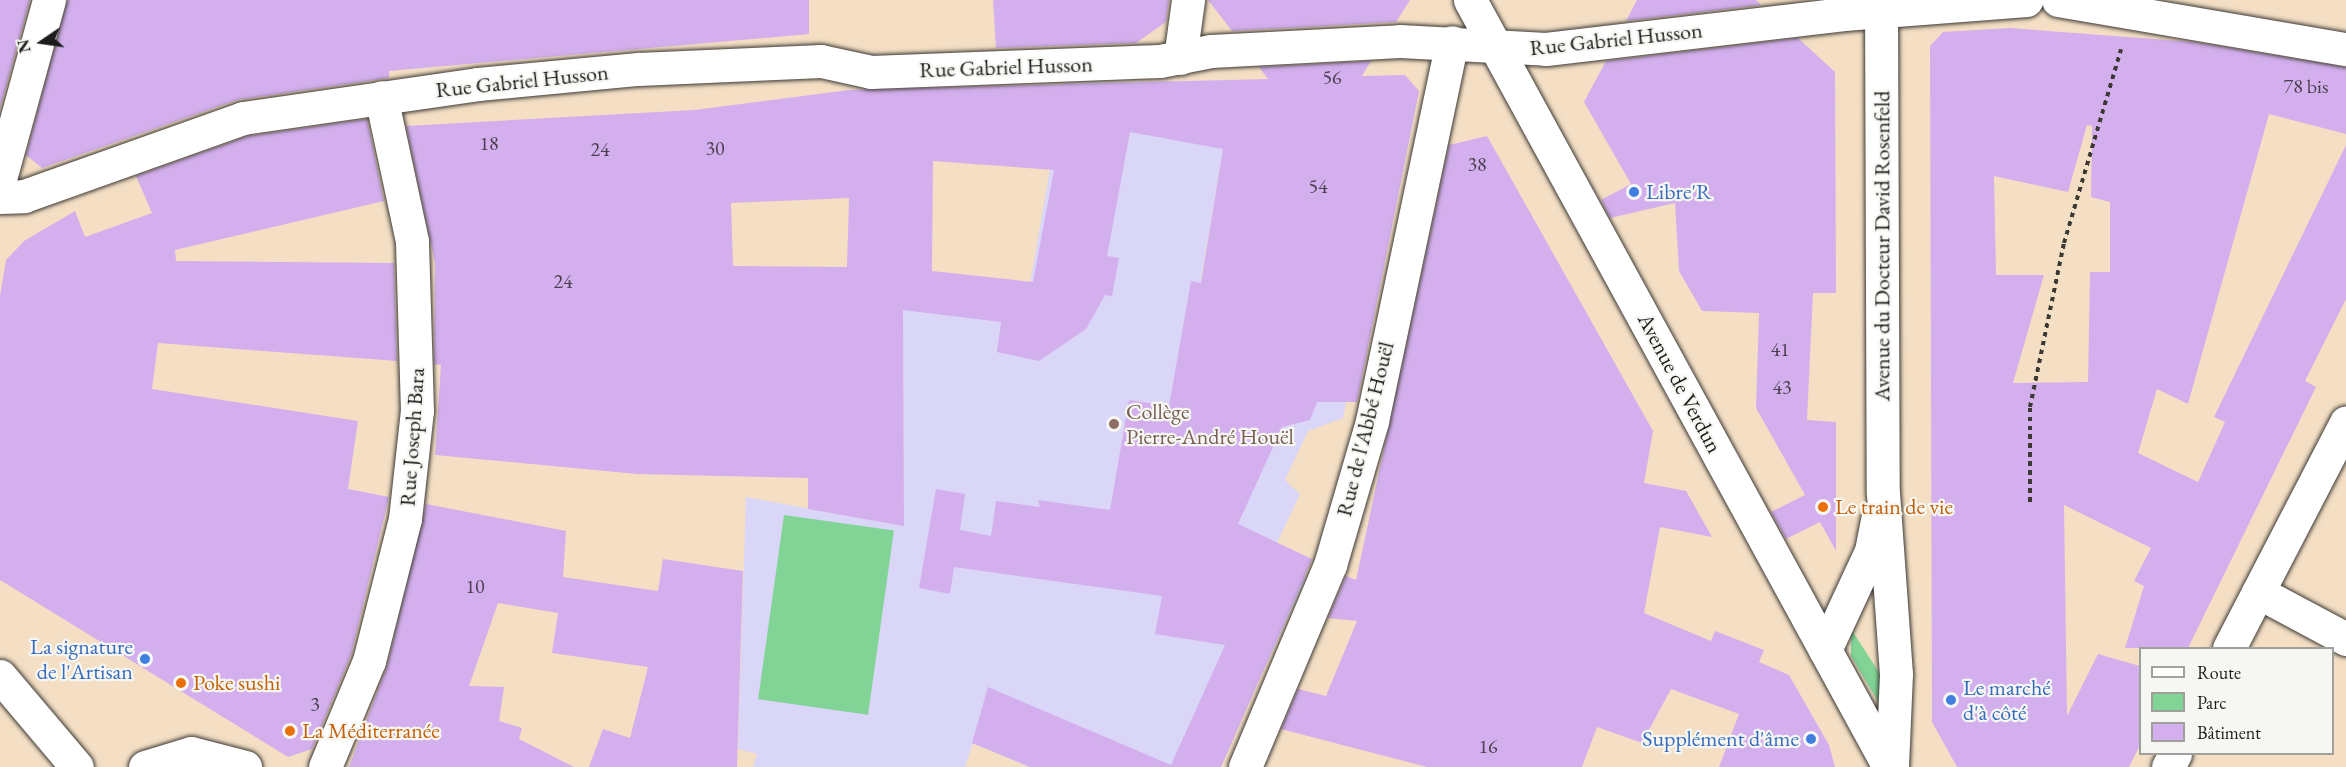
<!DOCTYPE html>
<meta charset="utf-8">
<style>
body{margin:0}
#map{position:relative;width:2346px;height:767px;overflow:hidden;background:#f4dfc4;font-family:"EB Garamond",serif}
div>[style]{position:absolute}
.built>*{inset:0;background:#dad6f7}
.green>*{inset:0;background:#81d496;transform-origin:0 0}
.building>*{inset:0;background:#d4afed}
.path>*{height:4px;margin-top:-2px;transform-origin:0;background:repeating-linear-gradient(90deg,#3c3935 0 4.5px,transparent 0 9px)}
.roads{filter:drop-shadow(0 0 2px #3c3935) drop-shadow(0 0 2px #3c3935)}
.minor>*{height:33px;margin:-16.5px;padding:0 16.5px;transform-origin:16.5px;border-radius:16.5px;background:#fff}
.major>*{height:33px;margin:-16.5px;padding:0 16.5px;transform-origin:16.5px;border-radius:16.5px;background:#fff}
.dots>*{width:16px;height:16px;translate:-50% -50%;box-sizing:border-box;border:3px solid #f6f6f2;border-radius:50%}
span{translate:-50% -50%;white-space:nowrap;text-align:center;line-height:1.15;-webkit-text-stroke:4.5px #f6f6f2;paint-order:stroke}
.number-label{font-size:20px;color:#4a4150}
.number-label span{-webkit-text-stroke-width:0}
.street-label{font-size:22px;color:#1c1c1c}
.shop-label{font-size:22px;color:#366cbe}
.left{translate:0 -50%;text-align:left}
.right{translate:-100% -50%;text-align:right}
.education-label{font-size:22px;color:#785e54}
.food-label{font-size:22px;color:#c56008}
.legend{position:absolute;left:2139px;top:647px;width:195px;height:108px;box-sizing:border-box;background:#f6f6f2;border:2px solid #9f9f9c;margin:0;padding:8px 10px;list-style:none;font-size:18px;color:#1c1c1c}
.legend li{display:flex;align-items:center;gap:12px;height:30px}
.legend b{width:30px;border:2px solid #9f9f9c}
.north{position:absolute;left:12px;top:12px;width:60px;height:60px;-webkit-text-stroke:4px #f6f6f2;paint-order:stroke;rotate:257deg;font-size:16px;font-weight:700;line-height:24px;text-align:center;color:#1c1c1c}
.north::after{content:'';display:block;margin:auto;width:21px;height:27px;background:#1c1c1c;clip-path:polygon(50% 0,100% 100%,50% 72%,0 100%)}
</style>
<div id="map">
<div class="built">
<div style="clip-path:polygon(1235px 80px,1201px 279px,1364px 316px,1343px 418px,1308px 431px,1285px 480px,1300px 494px,1277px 543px,1306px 577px,1220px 767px,1029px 767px,973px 743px,965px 767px,753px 767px,757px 754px,738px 749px,746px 497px,904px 526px,903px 309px,1023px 324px,1065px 83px)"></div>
</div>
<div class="green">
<div style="left:784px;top:515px;width:111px;height:186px;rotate:8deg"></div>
<div style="clip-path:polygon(1851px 629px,1882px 677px,1879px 703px,1851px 656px)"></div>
</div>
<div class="building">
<div style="clip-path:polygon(0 0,30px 0,0 108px)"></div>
<div style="clip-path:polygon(67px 0,809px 0,809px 34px,389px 71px,389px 78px,237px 100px,42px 168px,26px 155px)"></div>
<div style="clip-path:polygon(993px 0,1169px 0,1166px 22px,1136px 43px,996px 48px)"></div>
<div style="clip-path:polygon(1208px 0,1410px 0,1396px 22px,1232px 31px)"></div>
<div style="clip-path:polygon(1637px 0,1756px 0,1761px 5px,1626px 21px)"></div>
<div style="clip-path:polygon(evenodd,2010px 28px,2194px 42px,2346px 67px,2346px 134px,2269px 114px,2188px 404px,2157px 389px,2138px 453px,2198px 482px,2225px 422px,2214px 417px,2346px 145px,2346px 299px,2305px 381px,2316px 387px,2188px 648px,2125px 648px,2144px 586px,2134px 581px,2151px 548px,2064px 505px,2067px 716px,2098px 654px,2140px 666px,2140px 745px,2129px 767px,1957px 767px,1932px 722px,1930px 46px,1943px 32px,2010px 28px,2087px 125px,2092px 126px,2091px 197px,2110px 202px,2110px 272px,2090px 272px,2088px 382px,2013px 383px,2044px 275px,1996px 275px,1994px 176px,2068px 192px,2087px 125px)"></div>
<div style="clip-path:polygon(1798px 38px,1835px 72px,1836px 293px,1813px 293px,1807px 420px,1836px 422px,1836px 551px,1820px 522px,1786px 539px,1771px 512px,1805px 495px,1756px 408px,1759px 313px,1702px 311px,1679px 271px,1675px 203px,1610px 218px,1601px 200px,1631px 184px,1584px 102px,1606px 61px)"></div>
<div style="clip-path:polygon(evenodd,1371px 61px,1362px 76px,1405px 75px,1419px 91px,1357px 402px,1317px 402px,1310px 420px,1282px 427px,1238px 524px,1312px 559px,1221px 767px,1030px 767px,972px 743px,988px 687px,1171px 765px,1225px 645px,1155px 634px,1162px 596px,954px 567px,950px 594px,919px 588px,936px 489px,965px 494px,960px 530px,991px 536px,996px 501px,1040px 507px,1038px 500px,1110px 510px,1129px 400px,1169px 406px,1191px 281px,1201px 283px,1223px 149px,1130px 132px,1107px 256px,1119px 258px,1112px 296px,1105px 295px,1086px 329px,1039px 361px,997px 352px,1001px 322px,903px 310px,904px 526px,808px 509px,808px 478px,637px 474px,435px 455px,441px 365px,434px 364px,435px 263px,406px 126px,694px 110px,849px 90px,1268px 79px,1259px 67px,1371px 61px,933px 161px,1054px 170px,1033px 282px,932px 271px,933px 161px,1371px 61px,849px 198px,847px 267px,733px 266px,731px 203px,849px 198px)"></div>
<div style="clip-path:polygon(367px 119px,384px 201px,175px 250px,176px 261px,394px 263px,397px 361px,158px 343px,152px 389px,358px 421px,348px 489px,389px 497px,351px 655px,312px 749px,288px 757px,0 580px,0 296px,6px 260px,24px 241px,75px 211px,85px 237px,152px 213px,136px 176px,248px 136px)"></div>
<div style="clip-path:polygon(1487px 136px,1653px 431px,1644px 483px,1686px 491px,1712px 537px,1660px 527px,1644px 613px,1711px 641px,1715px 631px,1764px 650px,1759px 662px,1789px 675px,1829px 745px,1835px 767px,1719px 767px,1739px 714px,1671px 689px,1642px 743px,1597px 727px,1582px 767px,1427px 767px,1281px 729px,1298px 689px,1326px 696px,1357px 621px,1328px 618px,1346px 576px,1356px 580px,1449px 145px)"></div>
<div style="clip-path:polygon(426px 504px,566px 531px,563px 577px,658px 591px,663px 559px,743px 571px,737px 767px,589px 767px,603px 729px,630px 738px,648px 667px,552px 653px,558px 613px,498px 603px,469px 686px,504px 687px,499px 721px,522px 728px,519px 739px,574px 767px,349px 767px,387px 666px)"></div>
</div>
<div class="path">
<div style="left:2030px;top:502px;width:95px;rotate:-90deg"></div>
<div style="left:2030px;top:407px;width:167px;rotate:-78.3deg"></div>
<div style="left:2064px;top:243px;width:202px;rotate:-73.6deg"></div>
</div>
<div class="roads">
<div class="minor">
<div style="left:1470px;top:0;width:874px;rotate:61.35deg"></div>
<div style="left:1881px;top:0;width:493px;rotate:89.8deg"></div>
<div style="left:1883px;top:493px;width:181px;rotate:85.9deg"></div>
<div style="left:1896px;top:674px;width:93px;rotate:92.5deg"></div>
<div style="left:2058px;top:0;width:292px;rotate:9.7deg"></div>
<div style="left:1180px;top:58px;width:59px;rotate:-82.1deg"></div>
<div style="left:0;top:197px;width:24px;rotate:-2deg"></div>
<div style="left:24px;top:196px;width:232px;rotate:-19.6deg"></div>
<div style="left:243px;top:118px;width:237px;rotate:-8.2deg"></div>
<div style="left:478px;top:84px;width:161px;rotate:-5.4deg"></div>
<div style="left:638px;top:69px;width:183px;rotate:-2.5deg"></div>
<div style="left:821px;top:61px;width:51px;rotate:12.4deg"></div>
<div style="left:871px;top:72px;width:289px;rotate:-2.2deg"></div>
<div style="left:1160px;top:61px;width:52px;rotate:-11.1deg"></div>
<div style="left:1211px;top:51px;width:189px;rotate:-3deg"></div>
<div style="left:1400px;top:41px;width:146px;rotate:3.1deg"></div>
<div style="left:1546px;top:49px;width:300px;rotate:-6.7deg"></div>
<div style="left:1844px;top:14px;width:183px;rotate:-4.4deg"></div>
<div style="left:2258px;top:592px;width:100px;rotate:28.1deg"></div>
<div style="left:2229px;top:648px;width:254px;rotate:-62.6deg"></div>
<div style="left:1825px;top:650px;width:109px;rotate:-65.1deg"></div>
<div style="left:1871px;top:551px;width:31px;rotate:-79deg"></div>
<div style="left:145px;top:767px;width:48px;rotate:-16.9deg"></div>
<div style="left:191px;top:753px;width:56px;rotate:14.5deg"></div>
<div style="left:325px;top:767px;width:115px;rotate:-67.5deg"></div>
<div style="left:369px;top:661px;width:146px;rotate:-75.8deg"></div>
<div style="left:405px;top:519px;width:109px;rotate:-83.7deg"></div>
<div style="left:417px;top:411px;width:170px;rotate:-91.7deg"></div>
<div style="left:412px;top:241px;width:147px;rotate:-102.1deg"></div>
<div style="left:1245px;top:767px;width:219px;rotate:-67.2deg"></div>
<div style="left:1330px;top:565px;width:150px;rotate:-73.7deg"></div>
<div style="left:1372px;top:421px;width:387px;rotate:-78.1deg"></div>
<div style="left:2168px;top:767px;width:15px;rotate:-62deg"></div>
</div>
<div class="major">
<div style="left:0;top:179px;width:186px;rotate:-74.7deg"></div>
<div style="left:0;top:676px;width:119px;rotate:49.8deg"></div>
</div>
</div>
<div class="dots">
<div style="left:1634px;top:192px;background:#3f7fe0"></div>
<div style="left:1114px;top:424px;background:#8d6e63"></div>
<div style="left:1823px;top:507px;background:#e8710a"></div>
<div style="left:145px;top:659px;background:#3f7fe0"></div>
<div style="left:181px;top:683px;background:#e8710a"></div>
<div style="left:1951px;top:700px;background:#3f7fe0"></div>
<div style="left:290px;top:731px;background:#e8710a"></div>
<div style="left:1811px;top:739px;background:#3f7fe0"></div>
</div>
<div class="number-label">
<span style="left:1332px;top:77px">56</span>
<span style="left:2306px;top:86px">78 bis</span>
<span style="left:489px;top:143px">18</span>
<span style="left:715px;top:148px">30</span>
<span style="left:600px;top:149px">24</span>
<span style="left:1477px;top:164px">38</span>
<span style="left:1318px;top:186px">54</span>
<span style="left:563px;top:281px">24</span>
<span style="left:1780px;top:349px">41</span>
<span style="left:1782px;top:387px">43</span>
<span style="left:475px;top:586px">10</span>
<span style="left:315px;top:704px">3</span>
<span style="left:1488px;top:746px">16</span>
</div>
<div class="street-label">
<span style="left:1616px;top:39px;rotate:-6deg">Rue Gabriel Husson</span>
<span style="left:1006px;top:67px;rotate:-2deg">Rue Gabriel Husson</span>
<span style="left:522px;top:81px;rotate:-6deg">Rue Gabriel Husson</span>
<span style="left:1882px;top:246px;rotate:-90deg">Avenue du Docteur David Rosenfeld</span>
<span style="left:1680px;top:383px;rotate:62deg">Avenue de Verdun</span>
<span style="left:1365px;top:429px;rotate:-76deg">Rue de l'Abbé Houël</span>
<span style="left:412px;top:437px;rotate:-86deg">Rue Joseph Bara</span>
</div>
<div class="shop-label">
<span class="left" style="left:1646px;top:192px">Libre'R</span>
<span class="right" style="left:133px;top:659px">La signature<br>de l'Artisan</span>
<span class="left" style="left:1963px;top:700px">Le marché<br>d'à côté</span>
<span class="right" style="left:1799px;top:739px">Supplément d'âme</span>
</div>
<div class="education-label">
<span class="left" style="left:1126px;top:424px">Collège<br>Pierre-André Houël</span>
</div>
<div class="food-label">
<span class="left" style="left:1835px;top:507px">Le train de vie</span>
<span class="left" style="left:193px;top:683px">Poke sushi</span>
<span class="left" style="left:302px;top:731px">La Méditerranée</span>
</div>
<ul class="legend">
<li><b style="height:8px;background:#fff"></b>Route</li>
<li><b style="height:16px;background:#81d496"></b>Parc</li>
<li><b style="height:16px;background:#d4afed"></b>Bâtiment</li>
</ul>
<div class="north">N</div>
</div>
